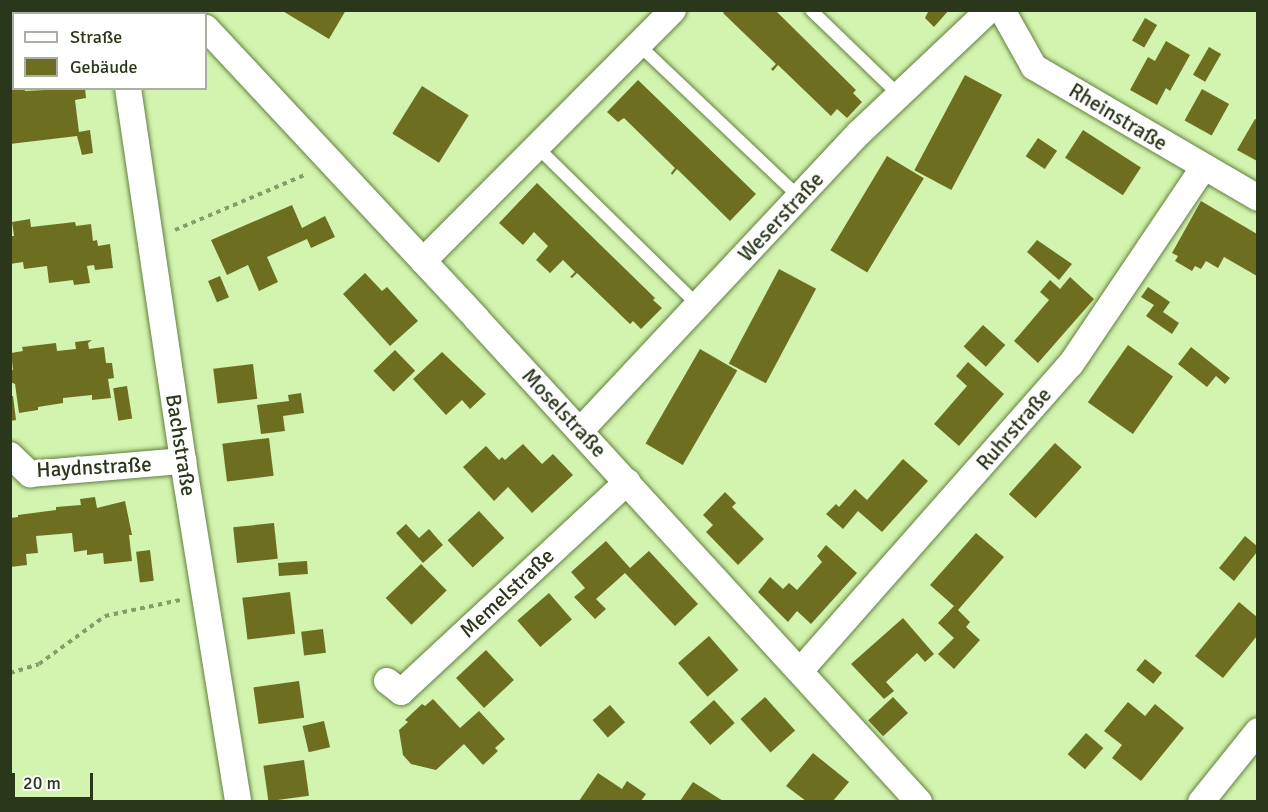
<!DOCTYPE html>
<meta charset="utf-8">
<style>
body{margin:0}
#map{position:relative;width:1268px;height:812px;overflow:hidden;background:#d2f4ae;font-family:Signika,sans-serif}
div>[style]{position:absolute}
.building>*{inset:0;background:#6e6e20;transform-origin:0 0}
.path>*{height:4px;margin-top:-2px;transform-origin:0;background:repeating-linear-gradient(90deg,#859d6b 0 4.5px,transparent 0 9px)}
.roads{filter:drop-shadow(0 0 2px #617f3d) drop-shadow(0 0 2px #617f3d)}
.service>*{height:12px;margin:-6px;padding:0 6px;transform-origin:6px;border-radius:6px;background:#fff}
.minor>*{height:26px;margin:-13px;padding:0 13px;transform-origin:13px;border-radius:13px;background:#fff}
span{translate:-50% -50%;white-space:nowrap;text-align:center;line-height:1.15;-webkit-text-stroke:6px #fff;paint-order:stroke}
.street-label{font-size:21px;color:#2a371b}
.frame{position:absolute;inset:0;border:12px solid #2a371b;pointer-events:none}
.legend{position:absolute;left:12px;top:12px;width:195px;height:78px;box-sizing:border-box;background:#fff;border:2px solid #aaafa4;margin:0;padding:8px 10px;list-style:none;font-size:18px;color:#2a371b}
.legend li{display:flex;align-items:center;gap:12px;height:30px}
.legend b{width:30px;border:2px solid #aaafa4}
.scale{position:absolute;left:12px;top:773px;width:81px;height:27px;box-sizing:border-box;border:3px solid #2a371b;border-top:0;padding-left:8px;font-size:18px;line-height:21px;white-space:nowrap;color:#2a371b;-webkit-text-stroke:4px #fff;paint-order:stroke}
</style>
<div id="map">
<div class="building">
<div style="clip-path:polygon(281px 10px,346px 10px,329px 39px)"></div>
<div style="clip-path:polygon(725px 10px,777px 12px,856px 90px,853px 93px,862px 102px,847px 118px,837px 109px,831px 116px,778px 65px,773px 71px,771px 69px,776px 64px,723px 13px)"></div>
<div style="clip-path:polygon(929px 10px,949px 10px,934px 27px,925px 18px)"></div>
<div style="left:1145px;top:18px;width:14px;height:26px;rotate:30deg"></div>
<div style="clip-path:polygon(1166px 41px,1190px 55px,1170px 91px,1166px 88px,1157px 105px,1130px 90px,1148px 57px,1155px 61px)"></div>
<div style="left:1209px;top:47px;width:14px;height:32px;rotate:30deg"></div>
<div style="left:965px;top:75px;width:42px;height:108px;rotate:28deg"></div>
<div style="clip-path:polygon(638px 80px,756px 194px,730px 221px,677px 169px,672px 175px,671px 173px,675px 168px,624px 118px,618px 122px,607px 112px)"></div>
<div style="clip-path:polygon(10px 84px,14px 84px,14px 88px,24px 88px,25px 91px,85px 88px,86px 98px,75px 100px,79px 132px,90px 130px,93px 153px,82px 155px,77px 136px,10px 144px)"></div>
<div style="left:422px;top:86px;width:55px;height:56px;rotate:32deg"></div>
<div style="left:1202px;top:89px;width:31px;height:36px;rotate:29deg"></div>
<div style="clip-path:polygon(1255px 119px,1257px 120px,1257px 161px,1237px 150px)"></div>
<div style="left:1083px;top:130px;width:69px;height:33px;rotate:33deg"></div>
<div style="left:1038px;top:138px;width:23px;height:22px;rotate:34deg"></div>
<div style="left:887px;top:156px;width:43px;height:110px;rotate:31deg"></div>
<div style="clip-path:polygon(537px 183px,655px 298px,653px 300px,662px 308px,641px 329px,633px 321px,630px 324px,577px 273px,572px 278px,570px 277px,575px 272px,563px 260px,550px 273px,536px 260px,548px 246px,534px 232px,523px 245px,499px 223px)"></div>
<div style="clip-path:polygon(1201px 201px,1257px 234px,1257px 276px,1224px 257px,1218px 268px,1206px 261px,1201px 269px,1195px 266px,1192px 271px,1175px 261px,1178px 256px,1172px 253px)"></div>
<div style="clip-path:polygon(292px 205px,302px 228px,325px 216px,335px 237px,311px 248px,307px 239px,267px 257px,278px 282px,259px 291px,248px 265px,227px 275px,211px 240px)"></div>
<div style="clip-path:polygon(30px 219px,31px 227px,75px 222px,76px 226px,91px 224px,93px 241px,97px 240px,98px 246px,110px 244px,113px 268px,95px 270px,94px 265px,87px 266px,90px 283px,74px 285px,73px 280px,49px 283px,47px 266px,24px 269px,23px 262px,10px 264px,10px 236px,14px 236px,12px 222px)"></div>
<div style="clip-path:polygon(1037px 240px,1072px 264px,1059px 280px,1027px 252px)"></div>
<div style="left:779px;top:269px;width:42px;height:107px;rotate:28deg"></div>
<div style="clip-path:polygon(365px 273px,382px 291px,387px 287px,418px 321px,390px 346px,343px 294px)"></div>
<div style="left:220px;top:276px;width:23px;height:13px;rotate:67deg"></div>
<div style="clip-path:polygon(1070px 277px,1094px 299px,1038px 363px,1014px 341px,1049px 300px,1040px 292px,1050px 280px,1060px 289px)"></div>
<div style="clip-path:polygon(1148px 287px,1170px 302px,1163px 312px,1179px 323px,1172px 334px,1146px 316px,1154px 305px,1141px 297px)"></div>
<div style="left:983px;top:325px;width:30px;height:29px;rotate:42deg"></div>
<div style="clip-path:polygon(92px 340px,88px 343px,89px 349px,104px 347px,106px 363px,112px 363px,114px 378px,108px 379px,111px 398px,92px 400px,92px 395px,63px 398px,63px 403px,38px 407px,38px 410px,19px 413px,15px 384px,10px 382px,10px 370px,13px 370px,11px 353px,23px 351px,22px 347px,56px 343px,57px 351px,76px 349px,75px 342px)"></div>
<div style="left:1128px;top:345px;width:55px;height:70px;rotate:35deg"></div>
<div style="clip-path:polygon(1191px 347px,1230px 378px,1225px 384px,1216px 376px,1207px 387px,1178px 364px)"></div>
<div style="left:700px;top:349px;width:43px;height:109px;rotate:30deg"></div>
<div style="left:395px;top:350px;width:29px;height:30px;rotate:46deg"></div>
<div style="clip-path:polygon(442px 352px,486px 394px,470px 409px,462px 400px,446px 415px,413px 379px)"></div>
<div style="clip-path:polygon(968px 362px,1004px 394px,959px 446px,934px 424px,967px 386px,956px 376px)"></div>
<div style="left:253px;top:364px;width:35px;height:40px;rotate:83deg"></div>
<div style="left:127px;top:386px;width:33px;height:14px;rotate:81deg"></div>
<div style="clip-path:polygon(301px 393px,304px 413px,283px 416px,285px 431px,261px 434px,257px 405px,289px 401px,288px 395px)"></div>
<div style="clip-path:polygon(10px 396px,13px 396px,16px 420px,10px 421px)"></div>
<div style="left:269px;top:438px;width:38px;height:47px;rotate:83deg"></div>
<div style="left:1055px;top:443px;width:36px;height:69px;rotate:42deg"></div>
<div style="clip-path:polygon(523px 444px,542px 464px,553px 454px,573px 475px,532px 513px,508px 487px,494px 501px,463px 467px,486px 446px,499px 460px,502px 457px,505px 460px)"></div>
<div style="clip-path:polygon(903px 459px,928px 481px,882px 532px,858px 511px,843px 529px,826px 514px,836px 504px,839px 507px,855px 489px,867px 500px)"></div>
<div style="clip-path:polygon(725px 492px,736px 503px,732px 507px,764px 539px,738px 565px,706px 532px,713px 525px,703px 515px)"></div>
<div style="clip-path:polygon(95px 497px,97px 508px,125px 501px,132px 535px,129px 535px,132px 561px,104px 564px,103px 553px,87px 555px,87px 550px,74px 552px,72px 533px,36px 536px,38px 553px,26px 554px,27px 565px,10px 567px,10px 518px,18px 517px,18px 515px,56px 510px,56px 507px,81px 505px,80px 499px)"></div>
<div style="left:479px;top:511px;width:37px;height:43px;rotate:47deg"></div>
<div style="left:274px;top:523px;width:36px;height:41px;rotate:84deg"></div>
<div style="clip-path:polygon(406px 524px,419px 538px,429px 529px,443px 545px,423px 563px,396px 533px)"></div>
<div style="clip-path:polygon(976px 533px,1004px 557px,958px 610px,970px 622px,966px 627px,980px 640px,954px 669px,938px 654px,954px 638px,938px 623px,954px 606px,930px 585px)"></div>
<div style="clip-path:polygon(1245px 536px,1257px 546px,1257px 552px,1234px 581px,1219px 568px)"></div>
<div style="clip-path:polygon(606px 541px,630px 568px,649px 551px,698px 604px,675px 626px,625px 573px,596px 599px,606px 609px,595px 619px,574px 597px,585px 588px,571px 572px)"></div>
<div style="clip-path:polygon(826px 545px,857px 573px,811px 624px,797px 611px,788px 622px,758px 592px,770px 577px,783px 589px,789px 583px,797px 590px,822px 562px,817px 556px)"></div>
<div style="left:150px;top:550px;width:31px;height:14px;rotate:83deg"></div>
<div style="left:307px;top:561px;width:13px;height:29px;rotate:86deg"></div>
<div style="left:421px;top:564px;width:37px;height:49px;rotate:46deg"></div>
<div style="left:290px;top:592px;width:42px;height:48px;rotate:83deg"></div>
<div style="left:549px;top:593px;width:35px;height:42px;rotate:49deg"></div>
<div style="clip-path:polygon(1239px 602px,1257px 617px,1257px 636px,1223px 678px,1195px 656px)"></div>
<div style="clip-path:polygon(903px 618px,934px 654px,925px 662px,917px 653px,886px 682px,894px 691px,884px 699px,851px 664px)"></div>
<div style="left:323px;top:629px;width:24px;height:22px;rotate:83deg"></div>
<div style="left:709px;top:636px;width:45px;height:41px;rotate:49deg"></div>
<div style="left:486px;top:650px;width:41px;height:41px;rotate:47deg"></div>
<div style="left:1145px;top:659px;width:22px;height:14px;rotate:39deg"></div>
<div style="left:299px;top:681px;width:37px;height:46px;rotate:82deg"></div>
<div style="left:765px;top:697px;width:45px;height:33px;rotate:48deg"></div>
<div style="left:893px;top:697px;width:22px;height:34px;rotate:47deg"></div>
<div style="clip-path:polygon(433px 699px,460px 728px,479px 711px,505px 739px,495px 748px,498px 751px,483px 765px,464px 744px,436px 770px,411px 764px,403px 755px,399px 730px,408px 722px,405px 720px,422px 704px,425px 706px)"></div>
<div style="left:714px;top:700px;width:31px;height:33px;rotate:48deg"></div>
<div style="clip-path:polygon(1128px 702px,1145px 716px,1155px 704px,1184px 728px,1141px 781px,1112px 758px,1122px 745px,1104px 731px)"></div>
<div style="left:610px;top:705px;width:23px;height:23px;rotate:49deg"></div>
<div style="left:324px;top:721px;width:27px;height:22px;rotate:77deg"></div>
<div style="left:1086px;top:733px;width:23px;height:28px;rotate:41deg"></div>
<div style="clip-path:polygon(813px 753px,849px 782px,833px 801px,806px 801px,786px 786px)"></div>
<div style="left:304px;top:760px;width:36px;height:41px;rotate:82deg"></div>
<div style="clip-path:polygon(598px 773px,622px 789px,627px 781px,646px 794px,641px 801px,579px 801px)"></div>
<div style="clip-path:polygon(693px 782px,723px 801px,680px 801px)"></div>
</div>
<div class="path">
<div style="left:175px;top:230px;width:143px;rotate:-23deg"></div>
<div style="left:10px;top:673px;width:30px;rotate:-17deg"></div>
<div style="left:39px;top:664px;width:82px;rotate:-36deg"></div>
<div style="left:105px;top:616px;width:77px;rotate:-12deg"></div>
</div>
<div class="roads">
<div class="service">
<div style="left:811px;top:10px;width:122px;rotate:44deg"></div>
<div style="left:639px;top:45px;width:221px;rotate:43.5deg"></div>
<div style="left:537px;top:147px;width:226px;rotate:44.5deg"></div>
</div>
<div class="minor">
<div style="left:116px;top:10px;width:4px;rotate:76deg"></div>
<div style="left:189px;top:10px;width:5px;rotate:53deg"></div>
<div style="left:1002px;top:10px;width:65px;rotate:60.7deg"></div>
<div style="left:1034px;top:67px;width:259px;rotate:30.3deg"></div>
<div style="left:206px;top:28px;width:396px;rotate:47deg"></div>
<div style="left:476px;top:318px;width:656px;rotate:47.53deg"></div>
<div style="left:128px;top:88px;width:377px;rotate:81.6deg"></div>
<div style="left:183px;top:461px;width:345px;rotate:80.8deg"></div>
<div style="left:423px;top:261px;width:354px;rotate:-45.1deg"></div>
<div style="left:580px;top:431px;width:408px;rotate:-46.9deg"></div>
<div style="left:859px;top:133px;width:179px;rotate:-43.4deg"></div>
<div style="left:10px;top:455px;width:28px;rotate:44deg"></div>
<div style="left:30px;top:474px;width:154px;rotate:-4.9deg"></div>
<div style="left:800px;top:671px;width:409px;rotate:-48.6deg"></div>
<div style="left:1071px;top:364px;width:236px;rotate:-56deg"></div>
<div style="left:387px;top:681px;width:18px;rotate:38deg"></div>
<div style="left:401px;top:692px;width:309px;rotate:-42.9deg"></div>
<div style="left:1201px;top:802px;width:91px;rotate:-51.2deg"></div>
</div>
</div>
<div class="street-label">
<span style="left:1118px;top:117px;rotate:31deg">Rheinstraße</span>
<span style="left:781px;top:217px;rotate:-47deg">Weserstraße</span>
<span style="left:564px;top:413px;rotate:47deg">Moselstraße</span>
<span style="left:1014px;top:429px;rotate:-49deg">Ruhrstraße</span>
<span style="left:181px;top:445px;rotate:81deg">Bachstraße</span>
<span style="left:94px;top:467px;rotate:-3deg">Haydnstraße</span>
<span style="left:507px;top:593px;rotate:-43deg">Memelstraße</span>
</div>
<div class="frame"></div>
<ul class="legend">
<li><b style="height:8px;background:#fff"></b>Straße</li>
<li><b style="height:16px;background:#6e6e20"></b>Gebäude</li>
</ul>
<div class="scale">20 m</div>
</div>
